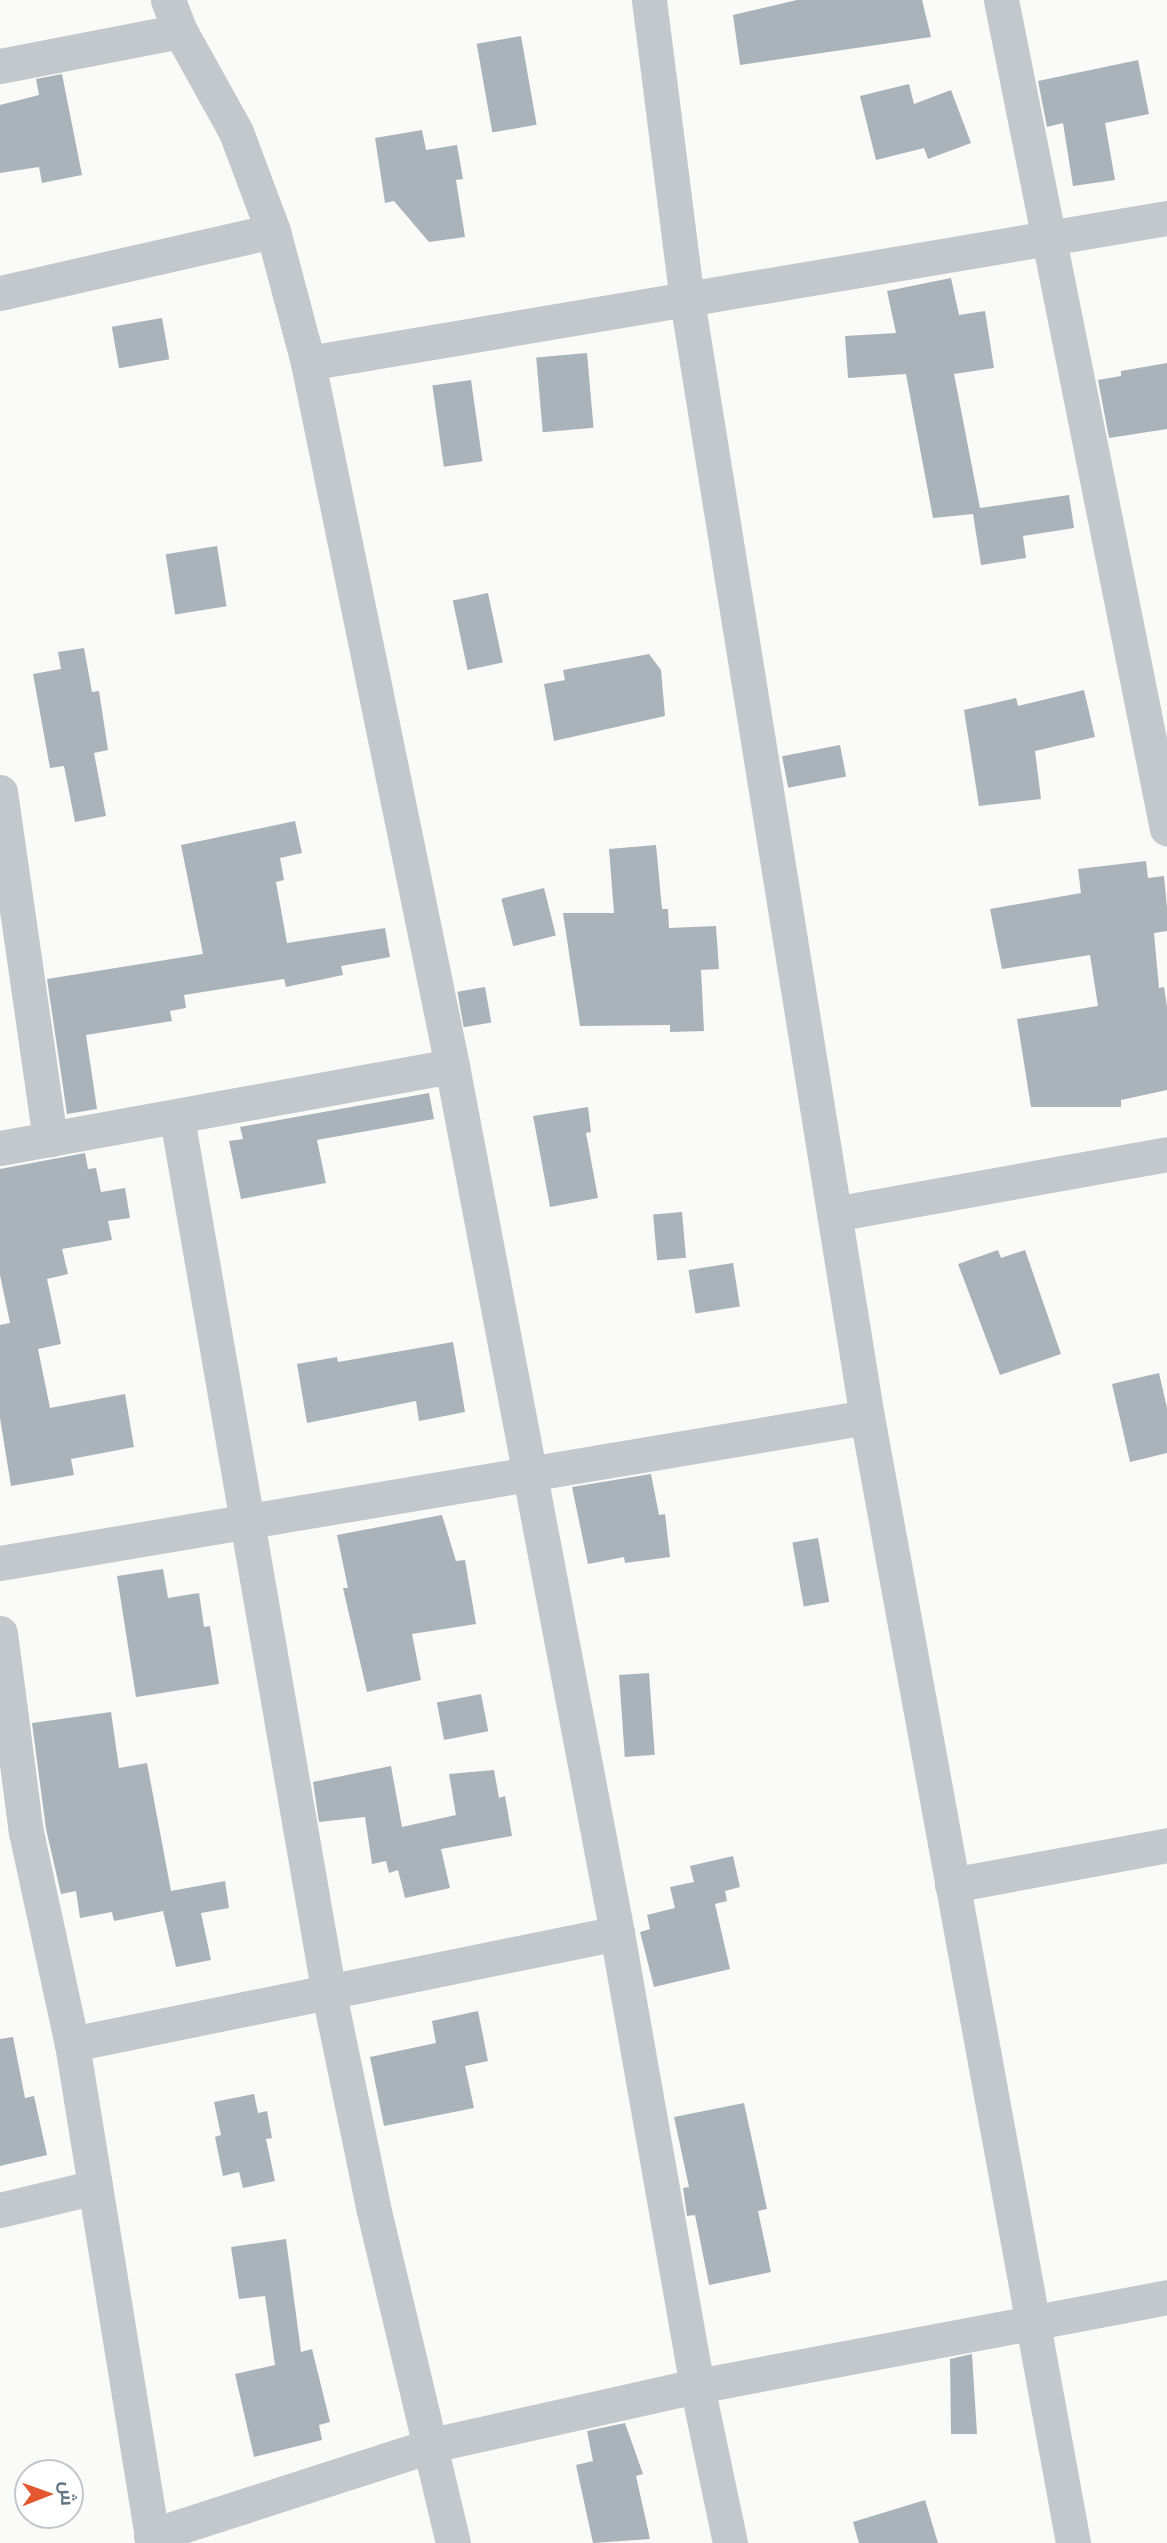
<!DOCTYPE html>
<meta charset="utf-8">
<style>
body{margin:0}
#map{position:relative;width:1167px;height:2543px;overflow:hidden;background:#fafaf8;font-family:Ubuntu,Cairo,sans-serif}
div>[style]{position:absolute}
.building>*{inset:0;background:#aab3b9;transform-origin:0 0}
.street>*{height:35px;margin:-17.5px;padding:0 17.5px;transform-origin:17.5px;border-radius:17.5px;background:#c3c8cc}
span{translate:-50% -50%;white-space:nowrap;text-align:center;line-height:1.15;-webkit-text-stroke:7px #fff;paint-order:stroke}
.north{position:absolute;left:14px;top:2459px;width:70px;height:70px;box-sizing:border-box;background:#fff;border:2px solid #c1c8cd;border-radius:50%;rotate:89deg;font-size:19px;font-weight:700;line-height:28px;text-align:center;color:#657683}
.north::after{content:'';display:block;margin:auto;width:24px;height:32px;background:#e4572e;clip-path:polygon(50% 0,100% 100%,50% 72%,0 100%)}
</style>
<div id="map">
<div class="building">
<div style="clip-path:polygon(797px 0,922px 0,931px 37px,740px 65px,733px 15px)"></div>
<div style="left:521px;top:36px;width:90px;height:45px;rotate:80deg"></div>
<div style="clip-path:polygon(1138px 60px,1149px 114px,1105px 123px,1115px 180px,1073px 186px,1063px 123px,1047px 127px,1038px 81px)"></div>
<div style="clip-path:polygon(62px 74px,82px 175px,42px 183px,39px 167px,0 173px,0 105px,39px 95px,36px 79px)"></div>
<div style="clip-path:polygon(909px 84px,914px 104px,951px 90px,971px 143px,928px 159px,924px 148px,876px 160px,860px 96px)"></div>
<div style="clip-path:polygon(422px 130px,426px 150px,457px 145px,463px 179px,456px 180px,465px 237px,429px 242px,394px 201px,385px 203px,375px 138px)"></div>
<div style="clip-path:polygon(951px 278px,959px 315px,985px 311px,994px 368px,954px 374px,980px 508px,1069px 495px,1074px 528px,1023px 536px,1026px 558px,981px 565px,973px 514px,933px 518px,906px 374px,848px 378px,845px 336px,896px 333px,887px 291px)"></div>
<div style="left:162px;top:318px;width:42px;height:51px;rotate:80deg"></div>
<div style="left:587px;top:353px;width:75px;height:51px;rotate:85deg"></div>
<div style="clip-path:polygon(1167px 363px,1167px 429px,1109px 438px,1098px 380px,1121px 376px,1121px 371px)"></div>
<div style="left:471px;top:380px;width:82px;height:39px;rotate:82deg"></div>
<div style="left:217px;top:546px;width:61px;height:52px;rotate:81deg"></div>
<div style="left:488px;top:593px;width:71px;height:36px;rotate:78deg"></div>
<div style="clip-path:polygon(84px 648px,92px 692px,99px 691px,108px 750px,94px 753px,106px 816px,75px 822px,64px 766px,50px 768px,33px 674px,61px 669px,58px 652px)"></div>
<div style="clip-path:polygon(649px 654px,661px 670px,665px 716px,554px 741px,544px 684px,565px 680px,563px 670px)"></div>
<div style="clip-path:polygon(1084px 690px,1095px 737px,1035px 751px,1041px 799px,979px 806px,964px 710px,1016px 698px,1018px 706px)"></div>
<div style="left:840px;top:745px;width:32px;height:59px;rotate:79deg"></div>
<div style="clip-path:polygon(295px 821px,302px 853px,280px 858px,284px 880px,276px 882px,287px 943px,385px 928px,390px 957px,341px 966px,343px 975px,286px 987px,284px 979px,184px 995px,186px 1008px,170px 1011px,172px 1021px,86px 1035px,97px 1109px,67px 1114px,47px 979px,203px 954px,181px 845px)"></div>
<div style="clip-path:polygon(656px 845px,662px 909px,668px 909px,669px 928px,716px 926px,719px 969px,701px 970px,704px 1031px,670px 1032px,670px 1025px,580px 1026px,563px 913px,614px 913px,609px 849px)"></div>
<div style="clip-path:polygon(1146px 861px,1148px 878px,1164px 876px,1167px 908px,1167px 931px,1154px 933px,1159px 988px,1164px 987px,1167px 1007px,1167px 1090px,1121px 1100px,1121px 1107px,1031px 1107px,1017px 1019px,1098px 1006px,1090px 955px,1002px 969px,990px 909px,1081px 893px,1078px 869px)"></div>
<div style="left:544px;top:888px;width:49px;height:44px;rotate:76deg"></div>
<div style="left:485px;top:987px;width:36px;height:28px;rotate:80deg"></div>
<div style="clip-path:polygon(429px 1093px,434px 1119px,317px 1140px,326px 1183px,241px 1199px,229px 1141px,243px 1139px,240px 1127px)"></div>
<div style="clip-path:polygon(588px 1107px,591px 1132px,586px 1133px,598px 1198px,550px 1207px,533px 1116px)"></div>
<div style="clip-path:polygon(85px 1153px,88px 1169px,96px 1168px,101px 1192px,125px 1188px,130px 1218px,108px 1221px,112px 1240px,62px 1249px,68px 1274px,47px 1279px,61px 1344px,38px 1349px,50px 1408px,125px 1394px,134px 1447px,71px 1459px,74px 1475px,11px 1486px,0 1418px,0 1325px,10px 1323px,0 1275px,0 1169px)"></div>
<div style="left:682px;top:1212px;width:46px;height:29px;rotate:85deg"></div>
<div style="clip-path:polygon(998px 1250px,1001px 1258px,1025px 1250px,1061px 1354px,1000px 1375px,958px 1264px)"></div>
<div style="left:733px;top:1263px;width:44px;height:45px;rotate:81deg"></div>
<div style="clip-path:polygon(453px 1342px,465px 1412px,419px 1421px,416px 1401px,307px 1423px,297px 1364px,337px 1357px,338px 1362px)"></div>
<div style="clip-path:polygon(1159px 1373px,1167px 1408px,1167px 1453px,1130px 1462px,1112px 1384px)"></div>
<div style="clip-path:polygon(651px 1474px,659px 1515px,665px 1514px,670px 1557px,625px 1563px,624px 1557px,588px 1564px,572px 1487px)"></div>
<div style="clip-path:polygon(442px 1515px,456px 1561px,465px 1560px,476px 1624px,412px 1634px,421px 1680px,367px 1692px,343px 1588px,348px 1588px,337px 1535px)"></div>
<div style="left:818px;top:1538px;width:65px;height:26px;rotate:80deg"></div>
<div style="clip-path:polygon(163px 1569px,168px 1598px,199px 1593px,204px 1627px,210px 1626px,219px 1684px,136px 1697px,117px 1576px)"></div>
<div style="left:649px;top:1673px;width:82px;height:30px;rotate:86deg"></div>
<div style="left:481px;top:1694px;width:38px;height:45px;rotate:79deg"></div>
<div style="clip-path:polygon(111px 1712px,119px 1768px,147px 1763px,171px 1891px,225px 1881px,229px 1908px,201px 1913px,211px 1960px,176px 1967px,163px 1911px,114px 1921px,112px 1912px,80px 1918px,76px 1891px,61px 1894px,46px 1829px,32px 1723px)"></div>
<div style="clip-path:polygon(391px 1766px,402px 1827px,456px 1815px,449px 1774px,494px 1770px,499px 1798px,505px 1796px,512px 1836px,441px 1849px,450px 1888px,405px 1898px,398px 1870px,389px 1873px,386px 1861px,372px 1864px,365px 1817px,319px 1822px,313px 1782px)"></div>
<div style="clip-path:polygon(733px 1856px,740px 1887px,725px 1891px,727px 1901px,715px 1904px,730px 1969px,654px 1987px,640px 1932px,650px 1929px,647px 1915px,675px 1908px,670px 1887px,694px 1882px,690px 1866px)"></div>
<div style="clip-path:polygon(478px 2011px,488px 2061px,465px 2066px,474px 2108px,384px 2126px,370px 2057px,436px 2043px,432px 2021px)"></div>
<div style="clip-path:polygon(13px 2037px,25px 2098px,34px 2096px,47px 2155px,0 2166px,0 2039px)"></div>
<div style="clip-path:polygon(254px 2094px,258px 2113px,267px 2111px,272px 2138px,266px 2139px,275px 2181px,243px 2188px,239px 2172px,223px 2176px,215px 2137px,221px 2135px,214px 2102px)"></div>
<div style="clip-path:polygon(744px 2103px,767px 2209px,758px 2211px,771px 2272px,709px 2285px,695px 2215px,687px 2216px,683px 2188px,689px 2187px,674px 2117px)"></div>
<div style="clip-path:polygon(286px 2239px,301px 2352px,312px 2349px,330px 2422px,319px 2425px,322px 2440px,254px 2457px,235px 2374px,275px 2365px,265px 2296px,239px 2299px,231px 2247px)"></div>
<div style="clip-path:polygon(972px 2354px,977px 2434px,951px 2434px,950px 2359px)"></div>
<div style="clip-path:polygon(625px 2423px,643px 2474px,636px 2476px,650px 2539px,593px 2543px,576px 2465px,593px 2461px,587px 2431px)"></div>
<div style="clip-path:polygon(925px 2500px,938px 2543px,859px 2543px,853px 2522px)"></div>
</div>
<div class="street">
<div style="left:168px;top:0;width:33px;rotate:69deg"></div>
<div style="left:180px;top:31px;width:115px;rotate:61deg"></div>
<div style="left:236px;top:132px;width:106px;rotate:69.5deg"></div>
<div style="left:273px;top:231px;width:137px;rotate:75.1deg"></div>
<div style="left:308px;top:363px;width:718px;rotate:78.42deg"></div>
<div style="left:452px;top:1066px;width:883px;rotate:79.22deg"></div>
<div style="left:617px;top:1933px;width:460px;rotate:80deg"></div>
<div style="left:697px;top:2386px;width:160px;rotate:78.1deg"></div>
<div style="left:649px;top:0;width:302px;rotate:82.8deg"></div>
<div style="left:687px;top:300px;width:1131px;rotate:80.85deg"></div>
<div style="left:867px;top:1417px;width:1145px;rotate:79.63deg"></div>
<div style="left:1001px;top:0;width:845px;rotate:78.68deg"></div>
<div style="left:0;top:66px;width:183px;rotate:-11deg"></div>
<div style="left:0;top:293px;width:280px;rotate:-12.8deg"></div>
<div style="left:308px;top:363px;width:871px;rotate:-9.58deg"></div>
<div style="left:0;top:792px;width:351px;rotate:81.8deg"></div>
<div style="left:177px;top:1118px;width:884px;rotate:80.16deg"></div>
<div style="left:328px;top:1989px;width:223px;rotate:78.3deg"></div>
<div style="left:373px;top:2207px;width:345px;rotate:76.6deg"></div>
<div style="left:0;top:1148px;width:459px;rotate:-10.3deg"></div>
<div style="left:834px;top:1214px;width:338px;rotate:-10.2deg"></div>
<div style="left:0;top:1563px;width:879px;rotate:-9.56deg"></div>
<div style="left:0;top:1633px;width:201px;rotate:82.6deg"></div>
<div style="left:26px;top:1832px;width:217px;rotate:77.8deg"></div>
<div style="left:72px;top:2044px;width:506px;rotate:80.78deg"></div>
<div style="left:952px;top:1885px;width:219px;rotate:-10.5deg"></div>
<div style="left:72px;top:2044px;width:556px;rotate:-11.51deg"></div>
<div style="left:0;top:2210px;width:98px;rotate:-13.6deg"></div>
<div style="left:151px;top:2536px;width:295px;rotate:-17.9deg"></div>
<div style="left:432px;top:2445px;width:271px;rotate:-12.6deg"></div>
<div style="left:697px;top:2386px;width:478px;rotate:-10.7deg"></div>
</div>
<div class="north">ش</div>
</div>
